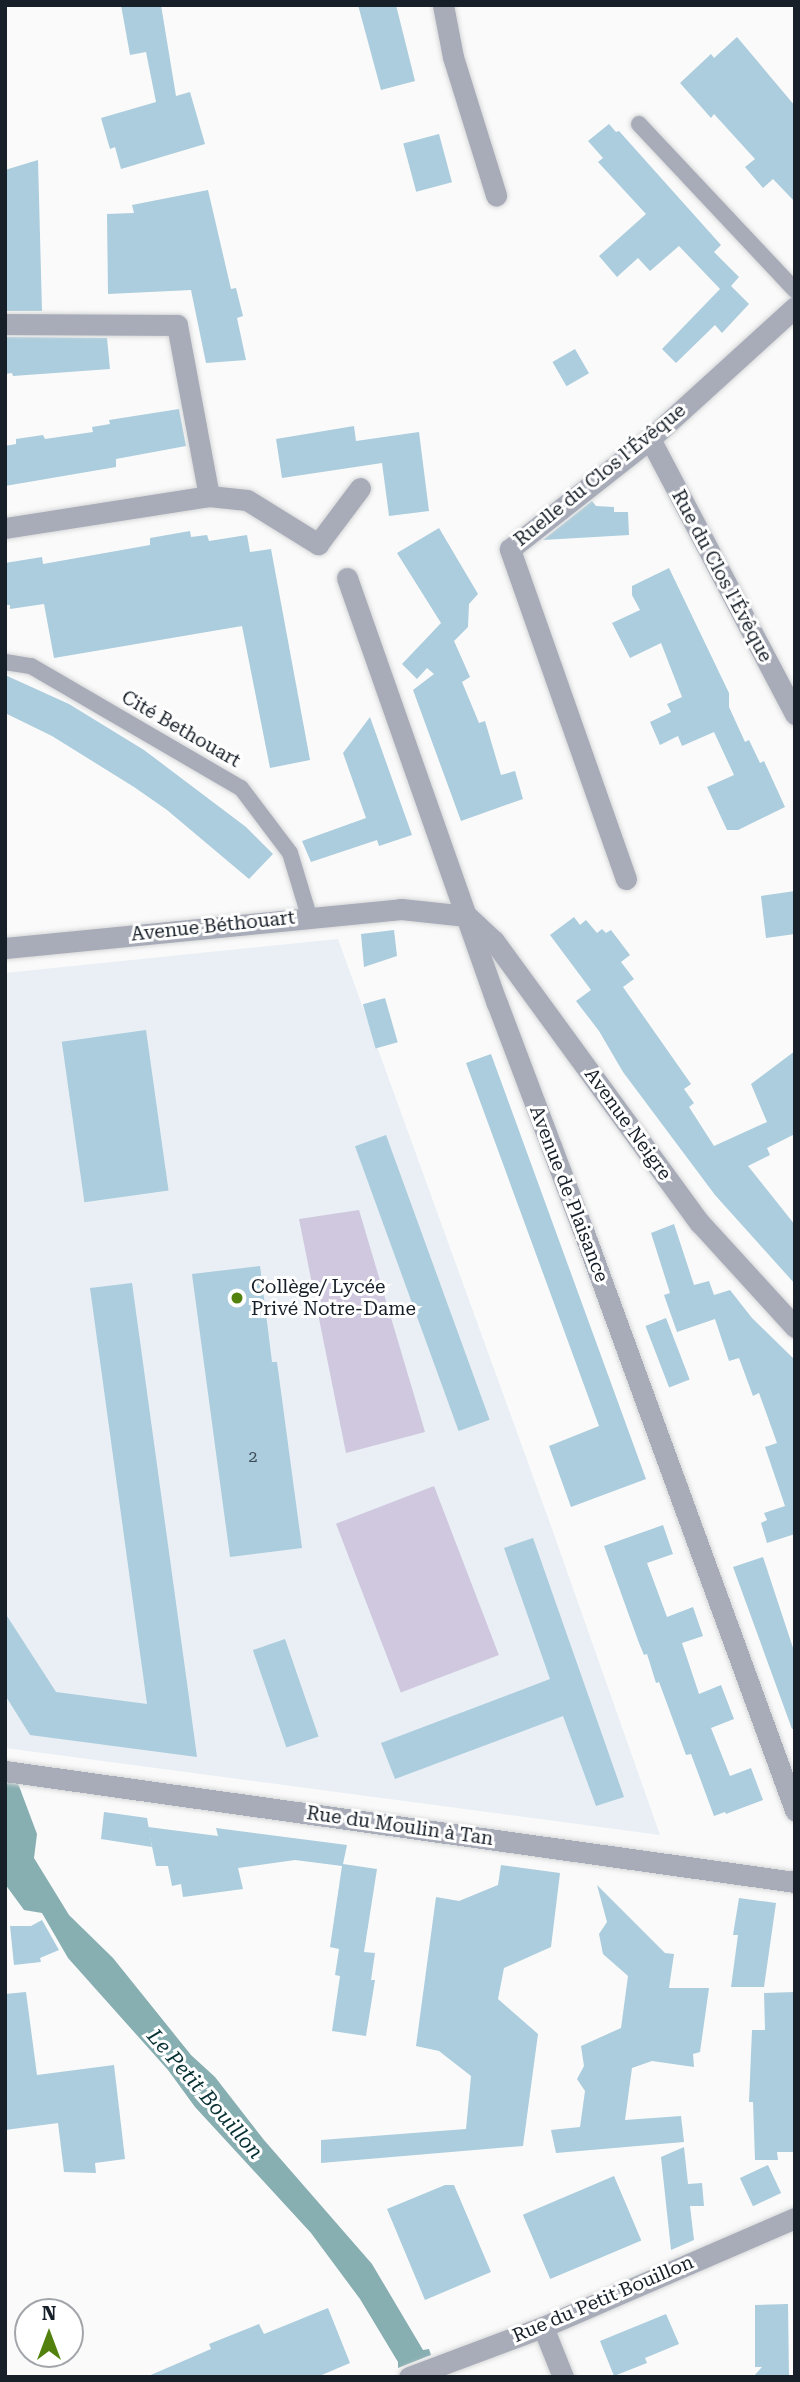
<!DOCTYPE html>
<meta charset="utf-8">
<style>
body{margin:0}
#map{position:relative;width:800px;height:2382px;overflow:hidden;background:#fafafa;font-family:"Roboto Serif",serif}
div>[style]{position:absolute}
.built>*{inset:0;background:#e9eff5}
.green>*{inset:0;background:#cfc8de;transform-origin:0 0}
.water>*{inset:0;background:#87aeb1}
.building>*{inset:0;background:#abcddd;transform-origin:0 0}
.roads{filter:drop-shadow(0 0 2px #d6d7d8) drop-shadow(0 0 2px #d6d7d8)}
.lane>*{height:16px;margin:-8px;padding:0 8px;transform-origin:8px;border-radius:8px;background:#a8abb8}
.street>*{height:21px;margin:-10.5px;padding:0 10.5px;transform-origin:10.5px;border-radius:10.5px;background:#a8abb8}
.dots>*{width:19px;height:19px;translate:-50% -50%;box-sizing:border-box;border:4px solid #fff;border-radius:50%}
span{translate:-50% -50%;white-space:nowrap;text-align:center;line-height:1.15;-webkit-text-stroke:6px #fff;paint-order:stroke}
.number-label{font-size:16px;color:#3c4a55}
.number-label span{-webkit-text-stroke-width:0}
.street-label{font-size:19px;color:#171f28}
.poi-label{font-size:19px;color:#171f28}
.left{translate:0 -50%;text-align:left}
.water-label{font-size:21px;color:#083134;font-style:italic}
.frame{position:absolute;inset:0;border:7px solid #171f28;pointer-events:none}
.north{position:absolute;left:14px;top:2298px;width:70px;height:70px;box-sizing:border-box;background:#fff;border:2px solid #a2a5a9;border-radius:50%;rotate:0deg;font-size:19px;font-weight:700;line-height:28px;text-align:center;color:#171f28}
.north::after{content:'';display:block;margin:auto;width:24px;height:32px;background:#53810d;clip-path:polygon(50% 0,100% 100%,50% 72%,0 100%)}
</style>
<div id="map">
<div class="built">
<div style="clip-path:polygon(338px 939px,551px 1526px,660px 1835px,5px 1748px,5px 973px)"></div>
</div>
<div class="green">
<div style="clip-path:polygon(359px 1210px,425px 1432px,346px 1453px,299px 1219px)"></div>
<div style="left:434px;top:1486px;width:181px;height:105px;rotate:69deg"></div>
</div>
<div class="water">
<div style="clip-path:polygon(5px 1775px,12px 1775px,19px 1786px,37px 1834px,34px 1858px,69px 1915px,113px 1958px,191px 2055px,215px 2077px,264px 2140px,372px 2264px,423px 2350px,429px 2349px,431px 2355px,398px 2368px,398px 2362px,360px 2299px,311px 2233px,195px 2107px,168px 2070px,68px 1958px,42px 1913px,24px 1910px,5px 1884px)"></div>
</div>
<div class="building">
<div style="clip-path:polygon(121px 5px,161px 5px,176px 96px,190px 92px,205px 144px,121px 169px,115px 147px,110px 149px,101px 118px,156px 102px,146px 52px,130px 55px)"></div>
<div style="clip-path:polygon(358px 5px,396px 5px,415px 81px,381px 90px)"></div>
<div style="clip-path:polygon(737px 37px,795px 106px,795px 202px,773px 179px,763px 188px,745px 167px,755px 159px,714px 114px,711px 118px,680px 83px,711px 54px,714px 58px)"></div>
<div style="clip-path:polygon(609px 124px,616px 132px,619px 131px,721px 245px,714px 252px,739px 277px,731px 286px,749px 304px,722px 333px,715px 325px,676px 363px,662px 349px,720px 289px,679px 246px,650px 271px,638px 258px,617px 277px,599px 256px,646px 214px,598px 162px,603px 158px,588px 141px)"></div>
<div style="left:439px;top:134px;width:50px;height:37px;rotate:75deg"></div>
<div style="clip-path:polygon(38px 160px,42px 311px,5px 311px,5px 170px)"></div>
<div style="clip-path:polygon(208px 190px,231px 289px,236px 288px,243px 316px,237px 318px,246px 360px,206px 363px,191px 290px,108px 294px,107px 214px,134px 213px,132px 205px)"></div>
<div style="clip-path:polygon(5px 337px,107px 338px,110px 369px,13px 376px,12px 373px,5px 374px)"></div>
<div style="left:575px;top:349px;width:28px;height:26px;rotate:60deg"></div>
<div style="clip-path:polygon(179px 409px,186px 446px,116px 459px,116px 467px,5px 486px,5px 446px,16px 444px,16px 439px,43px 435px,45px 439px,93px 432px,92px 427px,110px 424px,109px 420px)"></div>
<div style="clip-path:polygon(354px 426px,356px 441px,419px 432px,429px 511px,389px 516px,382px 463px,282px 478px,276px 439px)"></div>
<div style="clip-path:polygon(592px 501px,596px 506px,614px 507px,614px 512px,628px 512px,629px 535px,543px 540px)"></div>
<div style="clip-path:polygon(439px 528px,478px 594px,469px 604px,468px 627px,454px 641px,470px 677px,462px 682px,479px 723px,485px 721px,501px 775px,515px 771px,523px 799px,461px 821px,413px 690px,434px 674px,427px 668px,417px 679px,402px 664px,441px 623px,397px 553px)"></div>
<div style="clip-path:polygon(190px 531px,191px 537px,207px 535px,209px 541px,247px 535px,250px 552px,271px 549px,310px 760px,270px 768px,242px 626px,54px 658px,44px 604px,10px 609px,10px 605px,5px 605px,5px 563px,42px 557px,43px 564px,150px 545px,150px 538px)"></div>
<div style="clip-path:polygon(669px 568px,729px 693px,729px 707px,745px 742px,749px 740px,760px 763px,764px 761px,785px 807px,738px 830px,727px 830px,707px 787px,734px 775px,714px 732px,682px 746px,678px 736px,660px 745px,650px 722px,671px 712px,667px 704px,682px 697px,661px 643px,630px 658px,612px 623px,640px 610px,632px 595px,632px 586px)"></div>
<div style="clip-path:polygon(5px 675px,69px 704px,144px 750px,246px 827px,273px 854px,249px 879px,167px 810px,134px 787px,52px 736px,5px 713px)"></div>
<div style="clip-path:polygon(370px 717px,412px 835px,379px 846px,377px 840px,311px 862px,302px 841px,366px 818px,343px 753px)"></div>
<div style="clip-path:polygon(795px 891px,795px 934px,766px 938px,761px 896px)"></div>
<div style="clip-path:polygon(574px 917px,580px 925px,586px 920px,597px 933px,602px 929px,606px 933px,611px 930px,630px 955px,621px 962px,634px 979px,623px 987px,691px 1084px,684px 1089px,694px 1103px,689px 1107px,714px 1146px,767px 1122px,751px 1084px,795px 1051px,795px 1134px,767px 1148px,770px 1155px,748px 1166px,795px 1225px,795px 1284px,715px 1195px,623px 1072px,599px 1031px,576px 1001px,591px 990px,550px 935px)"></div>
<div style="clip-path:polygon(394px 930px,397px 956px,364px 967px,361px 934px)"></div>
<div style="left:385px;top:998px;width:46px;height:23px;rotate:74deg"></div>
<div style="left:146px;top:1030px;width:162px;height:85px;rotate:82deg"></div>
<div style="clip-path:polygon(491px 1054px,646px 1479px,571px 1507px,549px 1446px,599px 1426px,466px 1063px)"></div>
<div style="left:386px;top:1135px;width:303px;height:33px;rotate:70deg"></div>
<div style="clip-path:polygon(674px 1224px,694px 1285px,709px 1281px,714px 1295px,730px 1290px,752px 1318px,795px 1360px,795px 1534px,767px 1543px,761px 1523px,767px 1520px,764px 1513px,785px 1506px,765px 1447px,777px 1443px,759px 1393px,753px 1396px,739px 1358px,729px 1361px,715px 1319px,677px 1332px,664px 1295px,670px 1293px,651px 1233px)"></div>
<div style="clip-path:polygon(260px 1266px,272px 1362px,277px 1362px,302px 1548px,230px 1557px,192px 1274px)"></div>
<div style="clip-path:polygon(132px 1283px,187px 1683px,197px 1757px,30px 1735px,5px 1695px,5px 1613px,56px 1692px,147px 1704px,90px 1288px)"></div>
<div style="left:666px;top:1318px;width:66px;height:22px;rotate:69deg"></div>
<div style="clip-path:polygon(663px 1525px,673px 1554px,647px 1563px,667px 1617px,693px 1607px,703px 1636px,682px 1643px,699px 1694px,721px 1685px,734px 1719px,711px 1728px,730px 1776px,751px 1768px,763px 1800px,726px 1814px,725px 1812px,714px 1816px,691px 1754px,686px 1755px,659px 1682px,656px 1683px,647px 1654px,644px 1655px,639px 1643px,604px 1546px)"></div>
<div style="clip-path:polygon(533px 1538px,624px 1797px,596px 1806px,563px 1716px,395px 1779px,381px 1743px,550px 1679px,504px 1548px)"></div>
<div style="clip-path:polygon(763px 1557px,795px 1654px,795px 1728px,792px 1729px,733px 1567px)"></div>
<div style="left:285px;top:1639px;width:103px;height:34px;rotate:71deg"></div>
<div style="clip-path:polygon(104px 1812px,147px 1818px,152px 1847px,101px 1839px)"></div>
<div style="clip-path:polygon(148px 1827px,218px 1836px,216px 1828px,347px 1845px,343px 1864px,377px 1869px,364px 1952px,375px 1953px,371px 1980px,375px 1980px,366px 2036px,332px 2031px,340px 1976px,335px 1975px,339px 1949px,330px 1947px,342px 1866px,295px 1860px,238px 1868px,243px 1889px,183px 1897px,181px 1884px,172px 1886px,168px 1866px,156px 1866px)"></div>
<div style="clip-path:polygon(501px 1865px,560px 1873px,551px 1947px,504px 1968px,498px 1999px,538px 2034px,523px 2146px,321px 2163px,321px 2140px,466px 2129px,471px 2076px,439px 2051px,416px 2046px,436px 1897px,459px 1901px,498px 1885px)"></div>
<div style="clip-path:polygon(597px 1885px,665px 1953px,674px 1954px,669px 1988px,709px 1988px,700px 2052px,693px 2054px,694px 2067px,652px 2061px,632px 2068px,625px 2120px,681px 2116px,684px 2142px,556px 2153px,551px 2130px,580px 2127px,585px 2091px,577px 2079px,584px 2066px,581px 2046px,621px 2028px,628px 1976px,603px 1954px,599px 1934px,607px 1922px)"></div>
<div style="clip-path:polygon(739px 1898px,776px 1903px,764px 1987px,731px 1987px,738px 1935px,733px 1935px)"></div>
<div style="clip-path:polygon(42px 1920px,59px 1950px,40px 1958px,41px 1962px,14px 1965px,10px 1926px,31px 1926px)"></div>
<div style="clip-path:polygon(26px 1992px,37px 2075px,114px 2065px,125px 2159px,95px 2163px,96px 2173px,64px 2172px,58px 2123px,5px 2130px,5px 1994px)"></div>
<div style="clip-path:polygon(795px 1992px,795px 2152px,777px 2152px,778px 2160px,755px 2160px,753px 2102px,749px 2102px,752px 2030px,765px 2030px,764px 1993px)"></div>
<div style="clip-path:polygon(684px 2147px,688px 2184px,702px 2183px,704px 2206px,690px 2206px,694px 2240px,671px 2250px,661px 2157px)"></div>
<div style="left:768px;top:2165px;width:31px;height:31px;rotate:65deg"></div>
<div style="left:614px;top:2176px;width:70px;height:99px;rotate:67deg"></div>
<div style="clip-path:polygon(445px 2185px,454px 2185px,491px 2272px,425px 2300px,387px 2209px)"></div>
<div style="clip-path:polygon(788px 2304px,789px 2377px,753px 2377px,762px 2367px,755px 2367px,755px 2305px)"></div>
<div style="clip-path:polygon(328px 2308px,350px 2363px,317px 2377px,146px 2377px,211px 2349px,209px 2344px,259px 2324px,264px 2334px)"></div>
<div style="clip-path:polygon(666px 2314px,679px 2344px,645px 2358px,647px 2363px,614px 2376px,600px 2341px)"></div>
</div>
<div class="roads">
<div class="lane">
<div style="left:639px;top:124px;width:228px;rotate:46.8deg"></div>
<div style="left:5px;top:662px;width:26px;rotate:9deg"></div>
<div style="left:31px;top:666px;width:243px;rotate:30.2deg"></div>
<div style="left:241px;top:788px;width:81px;rotate:53deg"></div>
<div style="left:290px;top:853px;width:66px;rotate:73.2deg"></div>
</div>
<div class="street">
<div style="left:443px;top:5px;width:53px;rotate:79.1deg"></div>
<div style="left:453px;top:57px;width:145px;rotate:72.7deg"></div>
<div style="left:5px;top:324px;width:172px;rotate:0.3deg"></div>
<div style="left:177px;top:325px;width:174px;rotate:79.4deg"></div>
<div style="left:650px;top:439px;width:311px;rotate:62.2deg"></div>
<div style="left:5px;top:528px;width:206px;rotate:-8.9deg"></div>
<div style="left:209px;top:496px;width:38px;rotate:6deg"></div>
<div style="left:247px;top:500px;width:84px;rotate:31.8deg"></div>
<div style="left:318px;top:544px;width:70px;rotate:-53.1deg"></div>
<div style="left:347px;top:578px;width:451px;rotate:70.6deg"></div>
<div style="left:497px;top:1003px;width:243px;rotate:69.3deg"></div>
<div style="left:583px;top:1230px;width:618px;rotate:69.92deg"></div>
<div style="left:626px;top:879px;width:350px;rotate:-109.4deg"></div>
<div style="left:510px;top:549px;width:178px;rotate:-38.2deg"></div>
<div style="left:650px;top:439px;width:196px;rotate:-42.3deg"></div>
<div style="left:5px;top:948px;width:398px;rotate:-5.6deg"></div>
<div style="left:401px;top:909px;width:66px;rotate:6.1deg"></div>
<div style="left:467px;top:916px;width:37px;rotate:43deg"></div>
<div style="left:494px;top:941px;width:349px;rotate:53.9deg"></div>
<div style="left:700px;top:1223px;width:141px;rotate:47.6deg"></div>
<div style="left:5px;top:1771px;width:798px;rotate:8deg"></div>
<div style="left:543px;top:2327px;width:54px;rotate:68.2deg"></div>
<div style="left:409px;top:2377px;width:143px;rotate:-20.5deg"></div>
<div style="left:543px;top:2327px;width:275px;rotate:-23.4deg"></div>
</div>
</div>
<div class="dots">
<div style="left:237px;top:1298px;background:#53810d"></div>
</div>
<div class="number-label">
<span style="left:253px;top:1457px">2</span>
</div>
<div class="street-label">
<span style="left:600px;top:475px;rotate:-39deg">Ruelle du Clos l'Évêque</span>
<span style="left:722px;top:576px;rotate:62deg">Rue du Clos l'Évêque</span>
<span style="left:181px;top:729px;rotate:30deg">Cité Bethouart</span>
<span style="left:213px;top:926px;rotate:-6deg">Avenue Béthouart</span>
<span style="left:628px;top:1124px;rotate:54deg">Avenue Neigre</span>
<span style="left:569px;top:1194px;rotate:69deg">Avenue de Plaisance</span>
<span style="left:400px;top:1826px;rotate:8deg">Rue du Moulin à Tan</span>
<span style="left:603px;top:2299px;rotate:-23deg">Rue du Petit Bouillon</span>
</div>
<div class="poi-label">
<span class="left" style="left:251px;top:1298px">Collège/ Lycée<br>Privé Notre-Dame</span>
</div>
<div class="water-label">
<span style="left:205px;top:2094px;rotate:49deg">Le Petit Bouillon</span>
</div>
<div class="frame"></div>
<div class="north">N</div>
</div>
